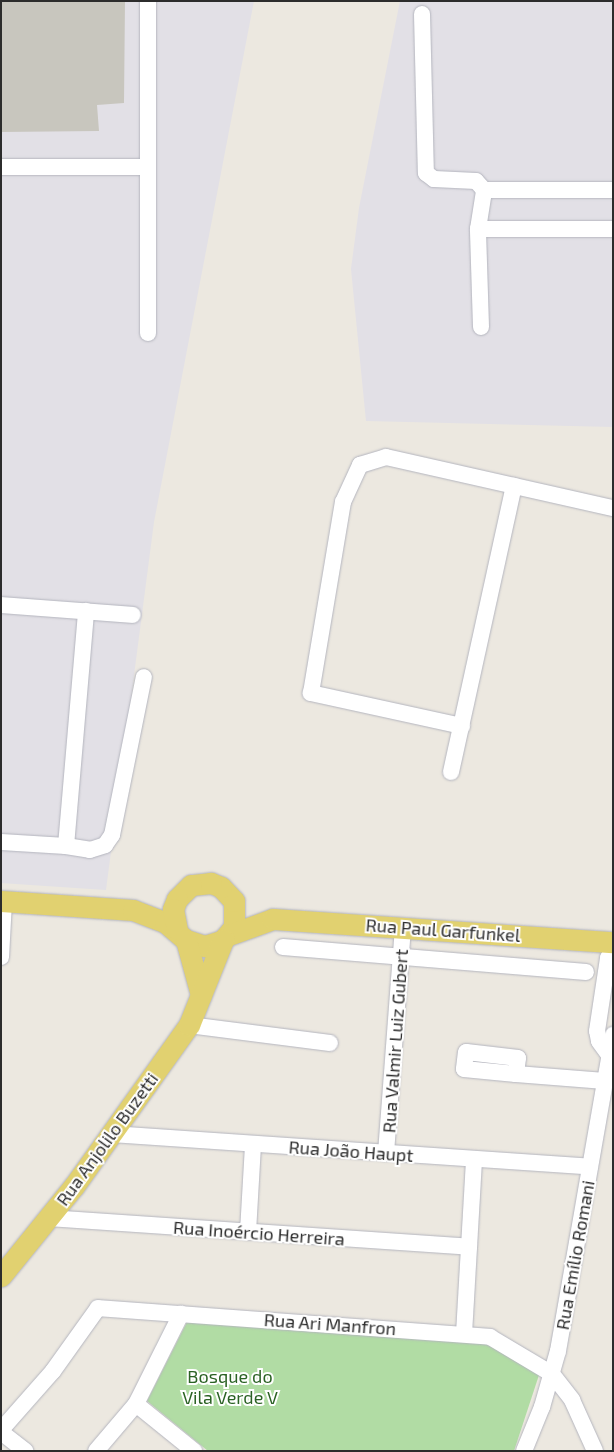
<!DOCTYPE html>
<meta charset="utf-8">
<style>
body{margin:0}
#map{position:relative;width:614px;height:1452px;overflow:hidden;background:#ece8e0;font-family:"Exo 2",sans-serif}
div>[style]{position:absolute}
.industrial>*{inset:0;background:#e2e0e6}
.green>*{inset:0;background:#b1dca4}
.building>*{inset:0;background:#c8c6be}
.roads{filter:drop-shadow(0 0 1px #b4b5be) drop-shadow(0 0 1px #b4b5be)}
.minor>*{height:16px;margin:-8px;padding:0 8px;transform-origin:8px;border-radius:8px;background:#fff}
.major>*{height:21px;margin:-10.5px;padding:0 10.5px;transform-origin:10.5px;border-radius:10.5px;background:#e1d170}
span{translate:-50% -50%;white-space:nowrap;text-align:center;line-height:1.15;-webkit-text-stroke:4px #fff;paint-order:stroke}
.street-label{font-size:18px;color:#2c2c2c}
.park-label{font-size:18px;color:#2b6224}
.frame{position:absolute;inset:0;border:2px solid #2c2c2c;pointer-events:none}
</style>
<div id="map">
<div class="industrial">
<div style="clip-path:polygon(1px 1px,254px 1px,154px 522px,106px 890px,1px 883px)"></div>
<div style="clip-path:polygon(400px 1px,613px 1px,613px 427px,366px 421px,351px 269px,359px 208px)"></div>
</div>
<div class="green">
<div style="clip-path:polygon(187px 1322px,482px 1343px,508px 1353px,539px 1375px,514px 1451px,208px 1451px,147px 1401px)"></div>
</div>
<div class="building">
<div style="clip-path:polygon(1px 1px,125px 1px,124px 103px,97px 105px,99px 131px,1px 132px)"></div>
</div>
<div class="roads">
<div class="minor">
<div style="left:148px;top:1px;width:332px;rotate:90deg"></div>
<div style="left:422px;top:14px;width:159px;rotate:88.6deg"></div>
<div style="left:426px;top:173px;width:10px;rotate:37deg"></div>
<div style="left:434px;top:179px;width:42px;rotate:2.7deg"></div>
<div style="left:476px;top:181px;width:12px;rotate:48deg"></div>
<div style="left:1px;top:167px;width:147px"></div>
<div style="left:478px;top:229px;width:39px;rotate:-81deg"></div>
<div style="left:484px;top:190px;width:129px"></div>
<div style="left:481px;top:327px;width:98px;rotate:-91.8deg"></div>
<div style="left:478px;top:229px;width:135px"></div>
<div style="left:1px;top:605px;width:132px;rotate:4.3deg"></div>
<div style="left:462px;top:726px;width:155px;rotate:-167.7deg"></div>
<div style="left:311px;top:693px;width:194px;rotate:-80.5deg"></div>
<div style="left:343px;top:502px;width:41px;rotate:-65.3deg"></div>
<div style="left:360px;top:465px;width:27px;rotate:-17deg"></div>
<div style="left:386px;top:457px;width:233px;rotate:12.7deg"></div>
<div style="left:451px;top:772px;width:293px;rotate:-77.6deg"></div>
<div style="left:1px;top:842px;width:65px;rotate:3.5deg"></div>
<div style="left:66px;top:846px;width:236px;rotate:-85.1deg"></div>
<div style="left:66px;top:846px;width:24px;rotate:9deg"></div>
<div style="left:90px;top:850px;width:16px;rotate:-18deg"></div>
<div style="left:105px;top:845px;width:12px;rotate:-55deg"></div>
<div style="left:112px;top:835px;width:161px;rotate:-78.6deg"></div>
<div style="left:283px;top:947px;width:304px;rotate:4.7deg"></div>
<div style="left:1px;top:957px;width:55px;rotate:-86.9deg"></div>
<div style="left:189px;top:1025px;width:142px;rotate:7.3deg"></div>
<div style="left:609px;top:1055px;width:17px;rotate:-126deg"></div>
<div style="left:599px;top:1041px;width:10px;rotate:-101deg"></div>
<div style="left:597px;top:1031px;width:74px;rotate:-81.4deg"></div>
<div style="left:608px;top:958px;width:9px;rotate:-54deg"></div>
<div style="left:516px;top:1074px;width:16px;rotate:-83deg"></div>
<div style="left:518px;top:1058px;width:52px;rotate:-173.4deg"></div>
<div style="left:466px;top:1052px;width:17px;rotate:97deg"></div>
<div style="left:464px;top:1069px;width:52px;rotate:5.5deg"></div>
<div style="left:516px;top:1074px;width:89px;rotate:4.5deg"></div>
<div style="left:112px;top:1134px;width:479px;rotate:3.9deg"></div>
<div style="left:386px;top:1153px;width:226px;rotate:-85.7deg"></div>
<div style="left:49px;top:1218px;width:421px;rotate:3.9deg"></div>
<div style="left:248px;top:1232px;width:88px;rotate:-86.7deg"></div>
<div style="left:464px;top:1334px;width:175px;rotate:-86.7deg"></div>
<div style="left:136px;top:1404px;width:75px;rotate:39deg"></div>
<div style="left:1px;top:1430px;width:79px;rotate:-48.6deg"></div>
<div style="left:53px;top:1371px;width:77px;rotate:-54.5deg"></div>
<div style="left:98px;top:1308px;width:393px;rotate:4.2deg"></div>
<div style="left:490px;top:1337px;width:72px;rotate:30.8deg"></div>
<div style="left:552px;top:1374px;width:33px;rotate:52deg"></div>
<div style="left:572px;top:1400px;width:56px;rotate:65.7deg"></div>
<div style="left:1px;top:1432px;width:31px;rotate:38deg"></div>
<div style="left:96px;top:1451px;width:62px;rotate:-49.6deg"></div>
<div style="left:136px;top:1404px;width:101px;rotate:-63.4deg"></div>
<div style="left:524px;top:1451px;width:48px;rotate:-67.8deg"></div>
<div style="left:542px;top:1407px;width:58px;rotate:-74.1deg"></div>
<div style="left:558px;top:1351px;width:321px;rotate:-80.1deg"></div>
</div>
<div class="major">
<div style="left:1px;top:901px;width:132px;rotate:3.9deg"></div>
<div style="left:133px;top:910px;width:34px;rotate:21deg"></div>
<div style="left:165px;top:922px;width:28px;rotate:41deg"></div>
<div style="left:186px;top:940px;width:20px;rotate:18deg"></div>
<div style="left:205px;top:946px;width:19px;rotate:-18deg"></div>
<div style="left:223px;top:940px;width:17px;rotate:-50deg"></div>
<div style="left:234px;top:927px;width:26px;rotate:-90deg"></div>
<div style="left:234px;top:901px;width:19px;rotate:-133deg"></div>
<div style="left:221px;top:887px;width:11px;rotate:-158deg"></div>
<div style="left:211px;top:883px;width:20px;rotate:174deg"></div>
<div style="left:191px;top:885px;width:20px;rotate:135deg"></div>
<div style="left:177px;top:899px;width:11px;rotate:112deg"></div>
<div style="left:173px;top:909px;width:20px;rotate:79deg"></div>
<div style="left:229px;top:935px;width:47px;rotate:-20deg"></div>
<div style="left:273px;top:919px;width:341px;rotate:3.9deg"></div>
<div style="left:186px;top:940px;width:57px;rotate:74.7deg"></div>
<div style="left:1px;top:1276px;width:116px;rotate:-51deg"></div>
<div style="left:74px;top:1186px;width:198px;rotate:-54.5deg"></div>
<div style="left:189px;top:1025px;width:92px;rotate:-68.2deg"></div>
</div>
</div>
<div class="street-label">
<span style="left:443px;top:930px;rotate:4deg">Rua Paul Garfunkel</span>
<span style="left:395px;top:1041px;rotate:-86deg">Rua Valmir Luiz Gubert</span>
<span style="left:107px;top:1139px;rotate:-54deg">Rua Anjolilo Buzetti</span>
<span style="left:351px;top:1151px;rotate:4deg">Rua João Haupt</span>
<span style="left:259px;top:1233px;rotate:4deg">Rua Inoércio Herreira</span>
<span style="left:575px;top:1255px;rotate:-80deg">Rua Emílio Romani</span>
<span style="left:330px;top:1324px;rotate:4deg">Rua Ari Manfron</span>
</div>
<div class="park-label">
<span style="left:230px;top:1387px">Bosque do<br>Vila Verde V</span>
</div>
<div class="frame"></div>
</div>
